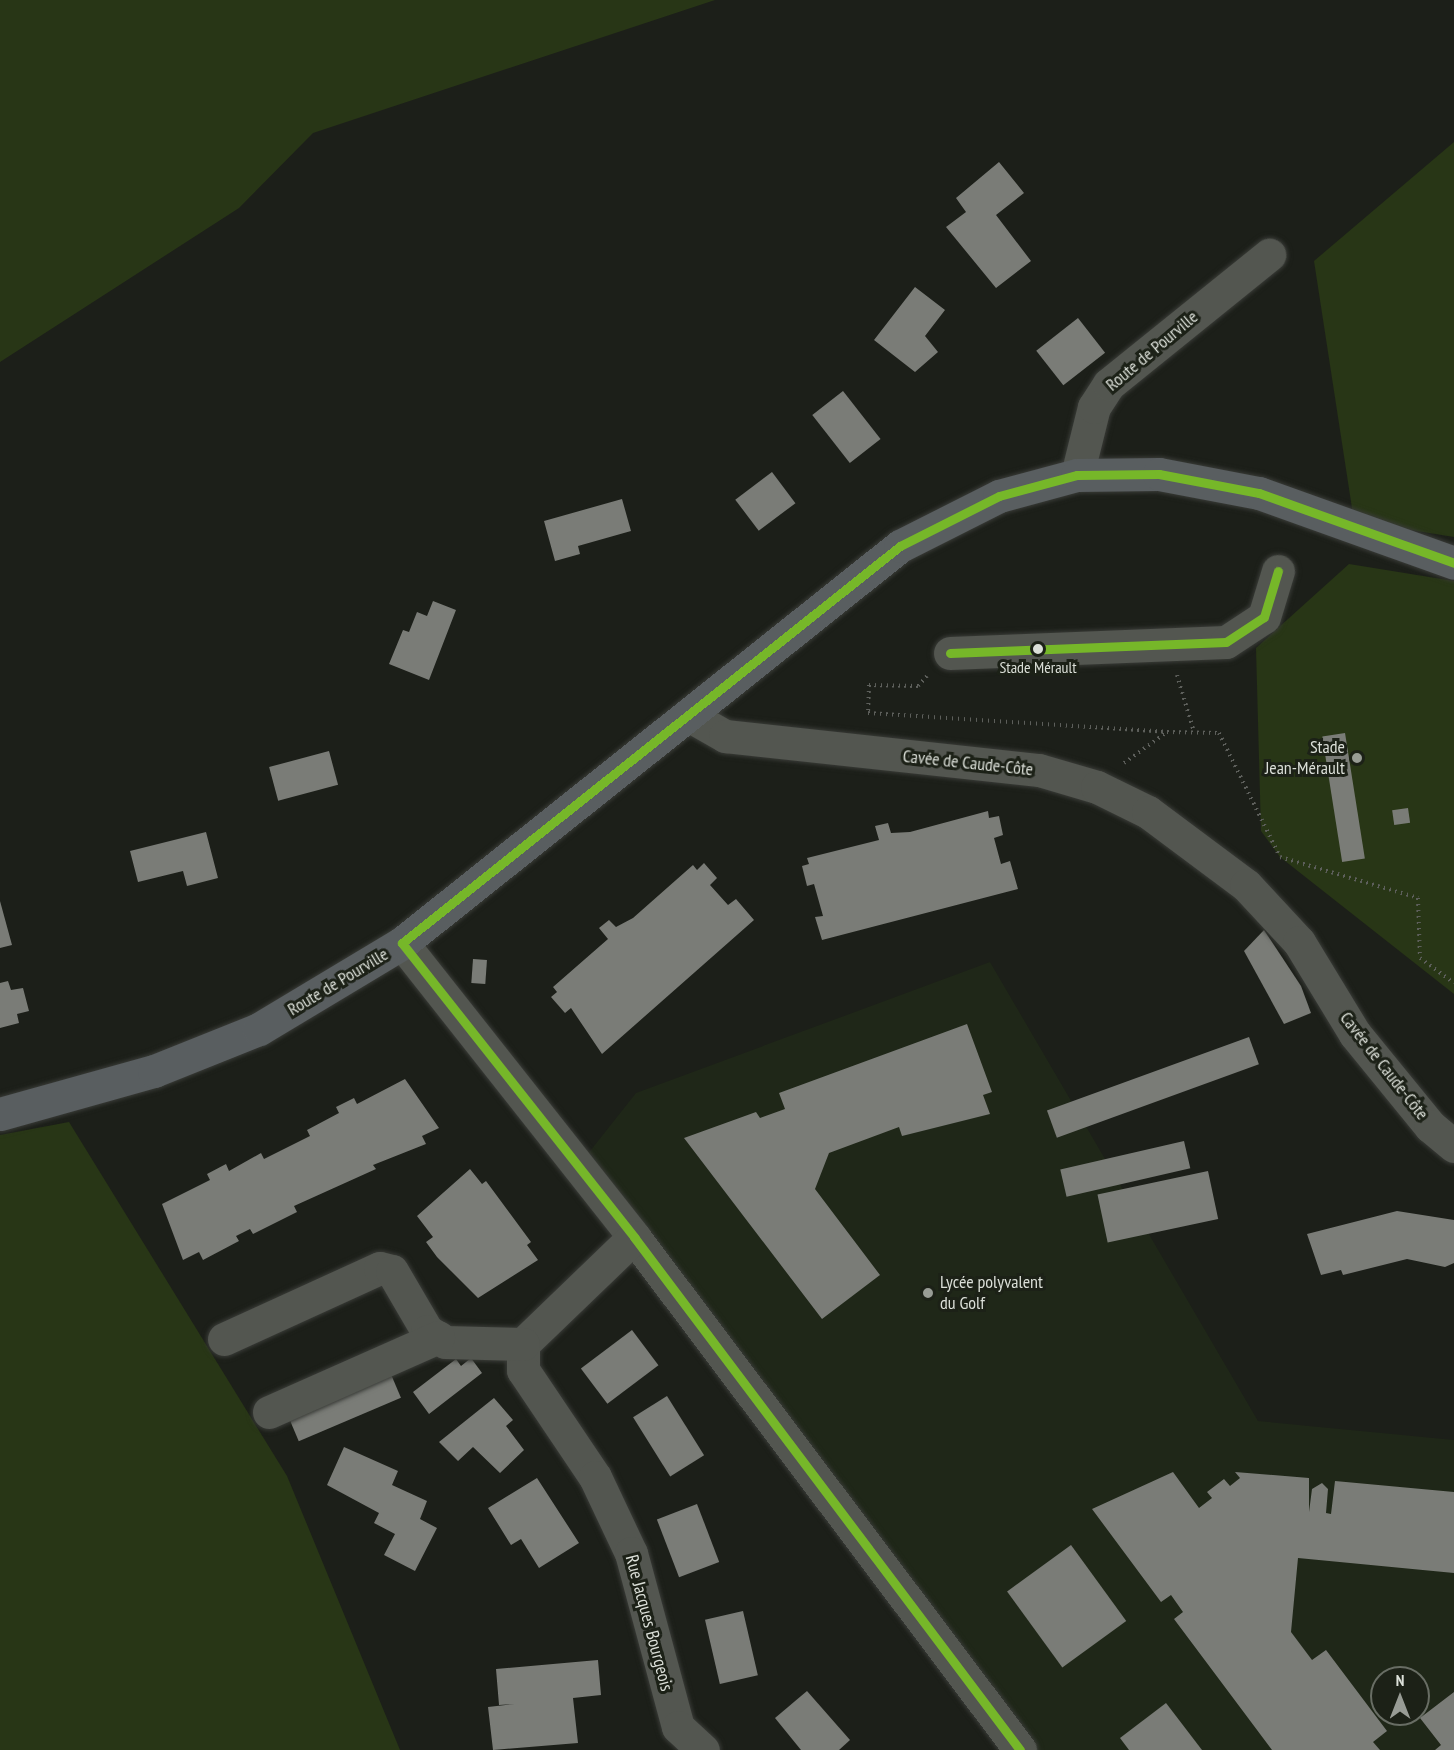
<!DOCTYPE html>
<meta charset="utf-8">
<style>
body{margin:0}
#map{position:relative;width:1454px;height:1750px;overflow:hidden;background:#1c1f19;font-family:"PT Sans Narrow",sans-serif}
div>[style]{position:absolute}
.built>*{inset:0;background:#1f2718}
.green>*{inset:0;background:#283616}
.building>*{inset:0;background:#7a7c77;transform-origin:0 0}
.path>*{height:4px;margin-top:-2px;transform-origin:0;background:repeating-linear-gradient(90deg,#5d5f5b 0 1.5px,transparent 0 6px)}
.roads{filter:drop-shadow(0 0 2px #393b37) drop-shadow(0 0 2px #393b37)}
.minor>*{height:33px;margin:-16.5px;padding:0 16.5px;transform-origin:16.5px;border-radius:16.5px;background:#535650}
.major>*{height:33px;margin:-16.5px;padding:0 16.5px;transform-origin:16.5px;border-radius:16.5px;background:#595e60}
.bus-1>*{height:9px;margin:-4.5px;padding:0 4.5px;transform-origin:4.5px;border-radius:4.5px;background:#76b729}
.dots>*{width:16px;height:16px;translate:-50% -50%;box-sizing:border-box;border:3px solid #1c2117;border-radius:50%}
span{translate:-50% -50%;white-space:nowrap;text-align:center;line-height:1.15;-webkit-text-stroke:6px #1c2117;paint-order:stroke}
.bus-label{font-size:16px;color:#dbdfd8}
.street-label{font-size:18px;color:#dbdfd8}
.poi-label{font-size:18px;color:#dbdfd8}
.right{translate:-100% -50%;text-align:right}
.left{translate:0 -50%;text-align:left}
.north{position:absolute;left:1370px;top:1666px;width:60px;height:60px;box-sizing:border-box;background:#1c2117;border:2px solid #686d64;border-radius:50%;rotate:0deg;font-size:16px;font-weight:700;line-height:24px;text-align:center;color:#dbdfd8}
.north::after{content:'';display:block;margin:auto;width:21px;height:27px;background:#989c95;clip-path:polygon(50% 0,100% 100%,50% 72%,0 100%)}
</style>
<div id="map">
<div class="built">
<div style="clip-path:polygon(evenodd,990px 962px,1258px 1421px,1454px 1440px,1454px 1750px,1006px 1750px,579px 1165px,636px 1093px,990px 962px,1382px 1678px,1418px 1678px,1418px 1714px,1382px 1714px,1382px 1678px)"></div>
</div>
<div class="green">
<div style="clip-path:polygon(0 0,715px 0,313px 133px,239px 208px,0 362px)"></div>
<div style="clip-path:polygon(1454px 142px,1454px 537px,1354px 521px,1314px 261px)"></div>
<div style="clip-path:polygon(1349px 564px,1454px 581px,1454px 994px,1280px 857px,1261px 831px,1256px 648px)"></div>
<div style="clip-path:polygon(69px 1122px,287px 1476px,400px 1750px,0 1750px,0 1135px)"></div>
</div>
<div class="building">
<div style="clip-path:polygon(999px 162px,1024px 193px,996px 215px,1031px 261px,996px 288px,946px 227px,966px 212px,956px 198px)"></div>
<div style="clip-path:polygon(915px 287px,945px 310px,925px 336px,938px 352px,915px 372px,874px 340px)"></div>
<div style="left:1078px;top:318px;width:44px;height:53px;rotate:52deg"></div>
<div style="left:843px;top:391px;width:61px;height:39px;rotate:52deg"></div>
<div style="left:772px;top:472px;width:39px;height:46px;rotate:53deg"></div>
<div style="clip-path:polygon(622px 499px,631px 531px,578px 546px,580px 554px,555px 561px,544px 521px)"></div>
<div style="clip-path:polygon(433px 601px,456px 610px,429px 680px,389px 664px,403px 630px,409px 632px,417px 612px,427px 616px)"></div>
<div style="left:1345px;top:733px;width:127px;height:23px;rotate:81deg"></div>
<div style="left:329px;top:751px;width:35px;height:62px;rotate:75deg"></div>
<div style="left:1408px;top:808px;width:15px;height:16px;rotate:82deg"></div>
<div style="clip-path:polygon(988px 811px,989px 818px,999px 816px,1003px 835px,994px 838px,1001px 864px,1010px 861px,1018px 889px,822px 940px,815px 917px,823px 916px,814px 884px,807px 886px,802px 866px,809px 864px,807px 858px,879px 840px,875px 826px,888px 823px,891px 833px,910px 832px)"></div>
<div style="clip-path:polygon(206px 832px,218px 878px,187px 886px,183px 871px,138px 882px,130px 851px)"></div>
<div style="clip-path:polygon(704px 863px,717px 878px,710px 885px,728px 905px,736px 899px,754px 920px,602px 1054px,571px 1008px,565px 1013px,551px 997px,557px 992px,553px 987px,608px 939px,599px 928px,609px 920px,616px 927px,633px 918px,693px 865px,697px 870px)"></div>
<div style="clip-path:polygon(0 901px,12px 945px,0 948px)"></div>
<div style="clip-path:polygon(1264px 930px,1301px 986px,1311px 1013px,1284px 1024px,1244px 951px)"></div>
<div style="left:473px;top:959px;width:14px;height:24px;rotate:4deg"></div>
<div style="clip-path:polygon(8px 981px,11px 990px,23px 988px,29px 1011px,17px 1014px,19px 1023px,0 1028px,0 983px)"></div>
<div style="clip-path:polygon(967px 1024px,992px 1092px,983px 1095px,990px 1114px,902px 1136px,899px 1127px,829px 1153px,815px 1189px,880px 1275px,822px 1319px,684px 1138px,756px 1112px,760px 1118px,785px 1109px,779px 1093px)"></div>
<div style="left:1249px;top:1037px;width:29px;height:215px;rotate:70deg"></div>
<div style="clip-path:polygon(405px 1079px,439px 1128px,422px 1136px,426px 1144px,373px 1165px,376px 1169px,294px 1206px,297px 1212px,253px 1234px,250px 1229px,236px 1236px,239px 1241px,203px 1260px,199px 1252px,183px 1260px,162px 1204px,210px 1180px,207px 1174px,226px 1164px,229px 1171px,261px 1153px,264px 1159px,310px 1136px,307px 1130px,339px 1113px,336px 1107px,354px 1098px,357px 1104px)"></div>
<div style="left:1184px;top:1141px;width:28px;height:127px;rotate:77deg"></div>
<div style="clip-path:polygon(470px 1169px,482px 1184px,486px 1181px,531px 1242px,527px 1245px,538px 1260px,478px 1298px,437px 1257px,426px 1242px,433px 1237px,417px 1216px)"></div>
<div style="left:1208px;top:1171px;width:49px;height:113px;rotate:78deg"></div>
<div style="clip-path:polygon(1397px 1211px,1454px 1220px,1454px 1263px,1445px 1267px,1407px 1259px,1343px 1275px,1341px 1270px,1321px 1275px,1307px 1234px)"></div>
<div style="left:632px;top:1330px;width:44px;height:64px;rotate:53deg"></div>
<div style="clip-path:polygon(471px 1358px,482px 1373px,429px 1414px,413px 1392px,456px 1359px,461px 1366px)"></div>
<div style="left:390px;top:1372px;width:28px;height:111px;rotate:67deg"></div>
<div style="left:667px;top:1396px;width:70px;height:40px;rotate:58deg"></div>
<div style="clip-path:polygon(494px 1398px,513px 1420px,506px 1426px,524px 1450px,500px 1473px,473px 1447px,458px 1461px,439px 1442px)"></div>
<div style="clip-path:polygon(344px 1447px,398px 1471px,392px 1485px,427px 1501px,420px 1519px,437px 1528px,415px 1571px,384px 1555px,395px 1534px,374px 1523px,379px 1513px,327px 1485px)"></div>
<div style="clip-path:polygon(1173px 1472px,1199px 1508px,1212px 1498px,1207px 1492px,1224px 1479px,1230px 1486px,1240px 1478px,1235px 1472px,1309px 1478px,1309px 1512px,1312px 1489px,1322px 1483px,1328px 1489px,1326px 1513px,1331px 1514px,1335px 1481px,1454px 1492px,1454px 1573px,1298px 1558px,1291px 1632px,1312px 1660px,1326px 1650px,1387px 1731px,1373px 1742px,1380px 1750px,1272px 1750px,1174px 1619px,1183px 1612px,1171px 1595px,1161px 1602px,1092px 1509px)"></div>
<div style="clip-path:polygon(537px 1478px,579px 1543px,539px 1568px,521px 1539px,511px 1545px,488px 1508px)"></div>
<div style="left:697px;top:1504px;width:62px;height:43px;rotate:69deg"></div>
<div style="left:1071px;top:1545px;width:94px;height:79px;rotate:54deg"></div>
<div style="left:743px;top:1611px;width:66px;height:39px;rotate:77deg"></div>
<div style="clip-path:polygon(598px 1660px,601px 1695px,573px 1698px,578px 1743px,493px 1750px,488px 1707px,515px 1704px,499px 1705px,496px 1669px)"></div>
<div style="clip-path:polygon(807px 1691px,850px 1740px,839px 1750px,801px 1750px,775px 1718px)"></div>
<div style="clip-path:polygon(1454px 1692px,1454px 1750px,1435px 1750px,1441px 1745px,1420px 1718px)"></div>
<div style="clip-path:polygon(1166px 1703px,1202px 1750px,1129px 1750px,1120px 1738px)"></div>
</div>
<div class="path">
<div style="left:1177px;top:675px;width:59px;rotate:73.4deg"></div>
<div style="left:927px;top:676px;width:13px;rotate:132deg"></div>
<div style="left:918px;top:686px;width:49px;rotate:-178.8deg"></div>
<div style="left:869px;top:685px;width:28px;rotate:92deg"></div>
<div style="left:868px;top:713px;width:299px;rotate:3.6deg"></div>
<div style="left:1124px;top:763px;width:53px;rotate:-35.8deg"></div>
<div style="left:1167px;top:732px;width:52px;rotate:1.1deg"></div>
<div style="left:1219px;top:733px;width:138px;rotate:63.8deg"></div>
<div style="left:1280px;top:857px;width:144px;rotate:16.5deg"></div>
<div style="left:1418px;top:898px;width:60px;rotate:88.1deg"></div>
<div style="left:1420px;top:958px;width:42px;rotate:36.3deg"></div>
</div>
<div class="roads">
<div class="minor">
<div style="left:1077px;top:475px;width:70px;rotate:-76deg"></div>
<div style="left:1094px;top:407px;width:27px;rotate:-57deg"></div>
<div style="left:1109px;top:384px;width:206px;rotate:-38.9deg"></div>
<div style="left:950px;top:653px;width:276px;rotate:-2.3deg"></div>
<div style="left:1226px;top:642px;width:45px;rotate:-33.3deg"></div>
<div style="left:1264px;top:617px;width:48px;rotate:-73.1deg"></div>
<div style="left:688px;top:715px;width:43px;rotate:29.6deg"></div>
<div style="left:725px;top:736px;width:316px;rotate:6.2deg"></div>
<div style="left:1039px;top:770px;width:60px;rotate:16.3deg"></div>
<div style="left:1097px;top:787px;width:57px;rotate:26.1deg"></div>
<div style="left:1148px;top:812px;width:122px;rotate:36.7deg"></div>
<div style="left:1246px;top:885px;width:78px;rotate:47.1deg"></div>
<div style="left:1299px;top:942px;width:108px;rotate:58.7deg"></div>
<div style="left:1355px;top:1034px;width:119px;rotate:50.8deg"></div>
<div style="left:1430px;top:1126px;width:31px;rotate:40deg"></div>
<div style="left:402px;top:943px;width:375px;rotate:51.7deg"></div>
<div style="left:634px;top:1237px;width:642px;rotate:53.04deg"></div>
<div style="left:634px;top:1237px;width:154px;rotate:136.1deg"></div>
<div style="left:523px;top:1344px;width:26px;rotate:90deg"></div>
<div style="left:523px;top:1370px;width:129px;rotate:56.1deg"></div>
<div style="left:595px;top:1477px;width:84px;rotate:64.7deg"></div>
<div style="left:631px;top:1553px;width:180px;rotate:74.9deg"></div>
<div style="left:678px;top:1727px;width:34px;rotate:43deg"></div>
<div style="left:224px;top:1339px;width:171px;rotate:-24.5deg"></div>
<div style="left:380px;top:1268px;width:12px;rotate:14deg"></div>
<div style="left:392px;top:1271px;width:69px;rotate:59.7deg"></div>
<div style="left:427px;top:1331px;width:21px;rotate:31deg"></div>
<div style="left:445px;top:1342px;width:78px;rotate:1.5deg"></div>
<div style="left:269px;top:1412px;width:185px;rotate:-23.9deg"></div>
</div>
<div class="major">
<div style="left:0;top:1114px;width:160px;rotate:-15.6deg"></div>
<div style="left:154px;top:1071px;width:113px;rotate:-21.8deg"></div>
<div style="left:259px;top:1029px;width:167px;rotate:-31deg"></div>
<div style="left:402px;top:943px;width:637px;rotate:-38.56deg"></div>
<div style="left:900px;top:546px;width:111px;rotate:-26.8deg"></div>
<div style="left:999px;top:496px;width:81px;rotate:-15.1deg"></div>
<div style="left:1077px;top:475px;width:82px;rotate:-0.7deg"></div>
<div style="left:1159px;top:474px;width:102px;rotate:10.8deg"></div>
<div style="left:1259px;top:493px;width:207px;rotate:19.7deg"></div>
</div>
</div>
<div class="bus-1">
<div style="left:950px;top:653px;width:276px;rotate:-2.3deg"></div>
<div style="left:1226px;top:642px;width:45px;rotate:-33.3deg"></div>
<div style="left:1264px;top:617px;width:48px;rotate:-73.1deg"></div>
<div style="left:402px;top:943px;width:637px;rotate:-38.56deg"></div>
<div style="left:900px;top:546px;width:111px;rotate:-26.8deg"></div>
<div style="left:999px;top:496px;width:81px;rotate:-15.1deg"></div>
<div style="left:1077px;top:475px;width:82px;rotate:-0.7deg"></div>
<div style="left:1159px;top:474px;width:102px;rotate:10.8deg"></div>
<div style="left:1259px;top:493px;width:207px;rotate:19.7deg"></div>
<div style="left:402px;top:943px;width:375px;rotate:51.7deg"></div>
<div style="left:634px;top:1237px;width:642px;rotate:53.04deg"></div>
</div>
<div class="dots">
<div style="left:1038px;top:649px;background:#dbdfd8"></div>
<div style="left:1357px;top:758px;background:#989c95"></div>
<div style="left:928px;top:1293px;background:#989c95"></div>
</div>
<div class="bus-label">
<span style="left:1038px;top:667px">Stade Mérault</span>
</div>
<div class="street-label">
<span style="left:1152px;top:351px;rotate:-40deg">Route de Pourville</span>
<span style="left:968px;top:763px;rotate:6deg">Cavée de Caude-Côte</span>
<span style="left:338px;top:982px;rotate:-31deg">Route de Pourville</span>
<span style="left:1384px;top:1066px;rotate:52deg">Cavée de Caude-Côte</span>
<span style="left:649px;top:1623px;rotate:75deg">Rue Jacques Bourgeois</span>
</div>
<div class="poi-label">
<span class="right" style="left:1345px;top:758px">Stade<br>Jean-Mérault</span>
<span class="left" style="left:940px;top:1293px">Lycée polyvalent<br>du Golf</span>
</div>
<div class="north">N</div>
</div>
